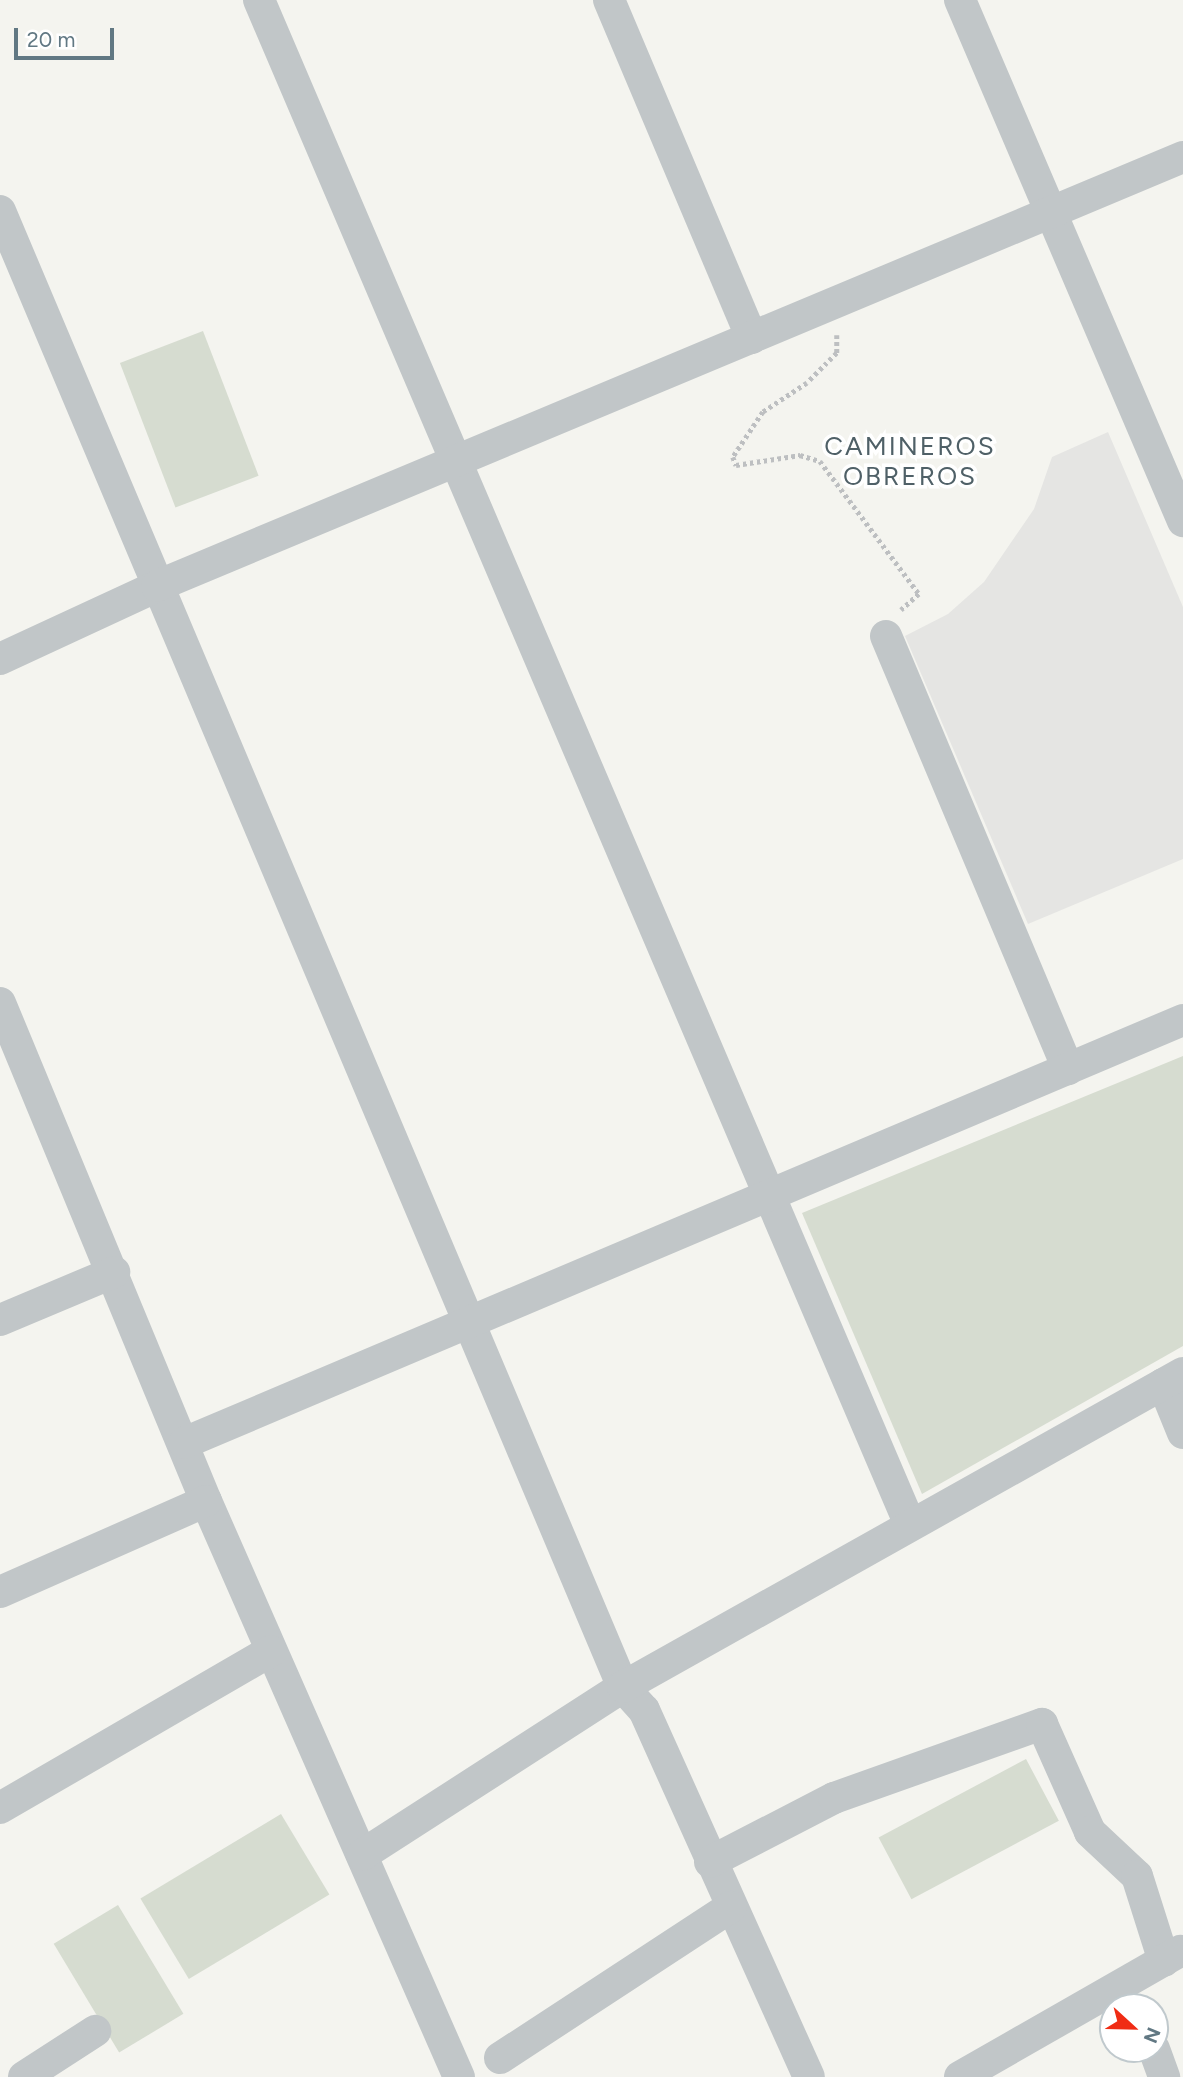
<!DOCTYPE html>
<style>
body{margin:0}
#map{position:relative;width:1183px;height:2077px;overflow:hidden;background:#f4f4ef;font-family:Figtree,sans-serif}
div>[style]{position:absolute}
.built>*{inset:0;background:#e5e5e3}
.green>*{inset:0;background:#d6dcd0;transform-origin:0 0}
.path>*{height:4.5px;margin-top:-2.25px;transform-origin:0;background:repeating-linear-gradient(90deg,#bdbfc1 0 3.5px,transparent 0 7px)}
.minor>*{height:32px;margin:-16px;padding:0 16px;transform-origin:16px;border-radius:16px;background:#c1c6c8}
span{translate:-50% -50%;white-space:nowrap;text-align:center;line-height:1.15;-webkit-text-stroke:7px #fff;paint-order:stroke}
.neighbourhood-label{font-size:26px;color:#4f6067;letter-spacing:2px}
.north{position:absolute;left:1099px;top:1993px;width:70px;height:70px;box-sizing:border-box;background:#fff;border:2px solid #c0c9cd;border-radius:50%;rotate:112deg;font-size:19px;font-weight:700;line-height:28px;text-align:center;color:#617883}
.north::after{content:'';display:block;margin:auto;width:24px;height:32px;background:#f02c14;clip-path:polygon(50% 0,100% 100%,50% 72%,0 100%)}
.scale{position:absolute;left:14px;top:28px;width:100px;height:32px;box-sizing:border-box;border:4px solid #617883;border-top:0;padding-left:9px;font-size:21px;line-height:24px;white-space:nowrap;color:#617883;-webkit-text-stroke:5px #fff;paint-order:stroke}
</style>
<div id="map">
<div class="built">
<div style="clip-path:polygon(1108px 432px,1183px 607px,1183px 859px,1028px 924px,905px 636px,948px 614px,984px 582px,1034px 509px,1052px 457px)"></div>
</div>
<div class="green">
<div style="left:203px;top:331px;width:155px;height:89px;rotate:69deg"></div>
<div style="clip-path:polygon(1183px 1056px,1183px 1346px,922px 1494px,802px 1213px)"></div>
<div style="left:1026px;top:1759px;width:70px;height:167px;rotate:62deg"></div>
<div style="left:281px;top:1814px;width:94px;height:164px;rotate:59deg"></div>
<div style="left:118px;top:1905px;width:127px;height:75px;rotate:59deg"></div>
</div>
<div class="path">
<div style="left:837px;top:335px;width:18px;rotate:90deg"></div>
<div style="left:837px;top:353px;width:42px;rotate:135deg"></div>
<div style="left:807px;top:383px;width:53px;rotate:146.6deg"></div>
<div style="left:763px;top:412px;width:54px;rotate:123.7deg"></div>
<div style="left:733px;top:457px;width:9px;rotate:69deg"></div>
<div style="left:736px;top:465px;width:65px;rotate:-8.9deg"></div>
<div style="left:800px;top:455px;width:21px;rotate:17deg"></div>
<div style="left:820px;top:461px;width:166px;rotate:53.3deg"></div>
<div style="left:919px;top:594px;width:24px;rotate:138deg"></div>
</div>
<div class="minor">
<div style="left:259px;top:0;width:1658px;rotate:66.88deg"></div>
<div style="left:609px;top:0;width:367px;rotate:67.1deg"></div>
<div style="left:960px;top:0;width:567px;rotate:66.83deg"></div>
<div style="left:0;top:211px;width:1602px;rotate:67.12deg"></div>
<div style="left:623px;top:1687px;width:31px;rotate:48deg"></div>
<div style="left:644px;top:1710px;width:402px;rotate:65.8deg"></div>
<div style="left:886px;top:636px;width:470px;rotate:67.2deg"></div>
<div style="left:0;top:659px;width:173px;rotate:-24.9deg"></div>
<div style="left:157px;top:586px;width:1112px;rotate:-22.69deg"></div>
<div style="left:0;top:1003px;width:539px;rotate:67.53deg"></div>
<div style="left:206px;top:1501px;width:629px;rotate:66.29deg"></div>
<div style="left:0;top:1320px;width:124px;rotate:-22.8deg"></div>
<div style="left:1163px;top:1384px;width:53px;rotate:67.8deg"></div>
<div style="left:184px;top:1443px;width:1085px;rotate:-22.95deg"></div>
<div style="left:0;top:1592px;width:225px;rotate:-23.8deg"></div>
<div style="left:0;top:1808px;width:313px;rotate:-30.1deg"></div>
<div style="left:362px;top:1855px;width:310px;rotate:-32.8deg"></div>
<div style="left:623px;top:1687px;width:642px;rotate:-29.28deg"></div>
<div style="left:710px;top:1862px;width:140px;rotate:-27.3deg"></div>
<div style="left:834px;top:1798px;width:221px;rotate:-19.6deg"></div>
<div style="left:1042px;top:1724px;width:118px;rotate:66deg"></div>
<div style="left:1090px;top:1832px;width:64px;rotate:43.1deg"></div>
<div style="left:1137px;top:1876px;width:89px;rotate:72.4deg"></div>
<div style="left:1154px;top:2049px;width:30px;rotate:70deg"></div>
<div style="left:500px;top:2058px;width:276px;rotate:-33.2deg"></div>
<div style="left:24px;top:2077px;width:85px;rotate:-32.9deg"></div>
<div style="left:960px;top:2077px;width:254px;rotate:-29.8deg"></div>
</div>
<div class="neighbourhood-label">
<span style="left:910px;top:462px">CAMINEROS<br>OBREROS</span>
</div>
<div class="north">N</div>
<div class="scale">20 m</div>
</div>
